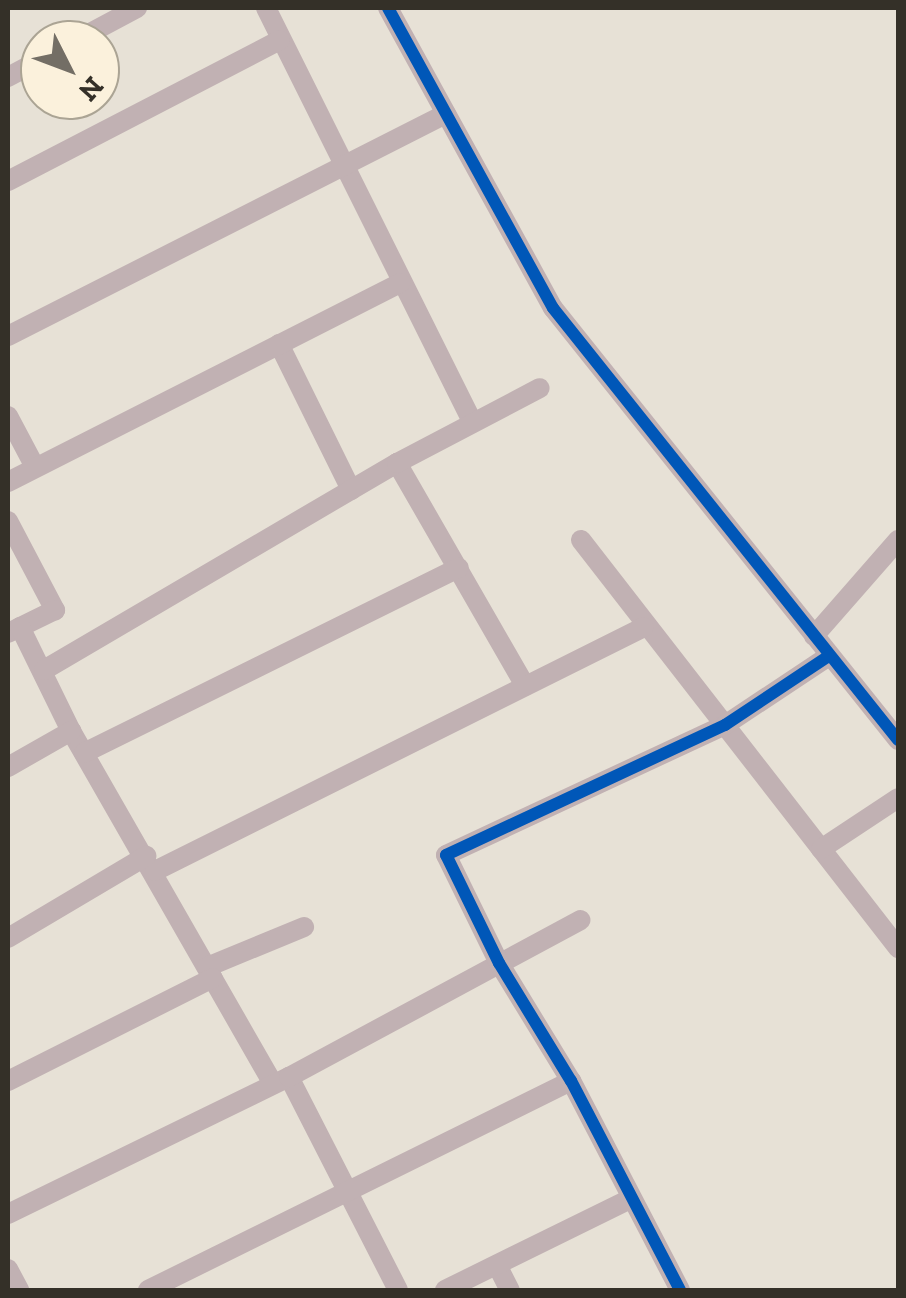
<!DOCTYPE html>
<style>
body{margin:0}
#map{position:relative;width:906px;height:1298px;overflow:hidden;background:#e7e1d6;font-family:"Zilla Slab",serif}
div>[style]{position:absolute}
.minor>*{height:20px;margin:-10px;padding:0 10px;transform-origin:10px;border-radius:10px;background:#c1b1b3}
.cycleway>*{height:12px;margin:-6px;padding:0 6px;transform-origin:6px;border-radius:6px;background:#0057b8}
span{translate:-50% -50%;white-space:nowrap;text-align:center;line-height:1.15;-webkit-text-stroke:10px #fbf1dc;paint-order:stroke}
.frame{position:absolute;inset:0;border:10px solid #343028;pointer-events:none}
.north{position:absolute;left:20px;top:20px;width:100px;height:100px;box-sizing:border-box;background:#fbf1dc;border:2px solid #aba494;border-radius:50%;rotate:132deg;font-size:28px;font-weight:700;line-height:40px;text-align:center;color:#343028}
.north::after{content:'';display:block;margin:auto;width:35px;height:45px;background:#736e65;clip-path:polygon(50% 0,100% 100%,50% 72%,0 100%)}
</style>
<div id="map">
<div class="minor">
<div style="left:266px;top:8px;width:462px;rotate:63.5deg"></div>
<div style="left:388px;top:8px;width:342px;rotate:61.2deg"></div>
<div style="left:553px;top:308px;width:553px;rotate:51.39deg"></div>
<div style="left:77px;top:40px;width:68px;rotate:-28.1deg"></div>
<div style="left:8px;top:77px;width:36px;rotate:-28deg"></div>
<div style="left:8px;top:181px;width:306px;rotate:-27.4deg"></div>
<div style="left:8px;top:336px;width:491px;rotate:-26.9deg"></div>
<div style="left:279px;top:344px;width:163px;rotate:63.7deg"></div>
<div style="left:8px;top:416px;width:58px;rotate:62.1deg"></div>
<div style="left:397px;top:463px;width:257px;rotate:60.1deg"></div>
<div style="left:8px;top:482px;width:440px;rotate:-26.9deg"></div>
<div style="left:8px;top:521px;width:101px;rotate:62.2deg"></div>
<div style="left:55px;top:610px;width:52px;rotate:153.9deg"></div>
<div style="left:581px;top:540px;width:517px;rotate:52.15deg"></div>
<div style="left:20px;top:627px;width:116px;rotate:63.9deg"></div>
<div style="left:71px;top:731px;width:406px;rotate:60.2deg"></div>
<div style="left:814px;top:636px;width:128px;rotate:-48.8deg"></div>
<div style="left:44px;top:670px;width:409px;rotate:-30.4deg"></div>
<div style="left:397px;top:463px;width:161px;rotate:-27.7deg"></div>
<div style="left:84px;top:753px;width:418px;rotate:-26.3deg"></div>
<div style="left:8px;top:767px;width:73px;rotate:-29.7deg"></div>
<div style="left:821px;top:849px;width:92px;rotate:-33.5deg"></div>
<div style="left:155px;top:871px;width:546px;rotate:-26.52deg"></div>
<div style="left:8px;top:938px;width:161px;rotate:-30.7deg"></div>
<div style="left:207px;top:967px;width:105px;rotate:-22.4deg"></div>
<div style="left:289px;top:1077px;width:239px;rotate:62.9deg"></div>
<div style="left:8px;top:1081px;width:229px;rotate:-26.7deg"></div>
<div style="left:8px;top:1214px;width:313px;rotate:-26deg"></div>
<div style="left:289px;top:1077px;width:331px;rotate:-28.3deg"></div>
<div style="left:497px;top:1265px;width:28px;rotate:63deg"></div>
<div style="left:8px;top:1269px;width:24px;rotate:62deg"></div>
<div style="left:148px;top:1290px;width:472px;rotate:-26.3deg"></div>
<div style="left:445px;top:1290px;width:208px;rotate:-26.2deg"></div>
<div style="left:680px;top:1290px;width:236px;rotate:-117.5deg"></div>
<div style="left:571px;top:1081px;width:138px;rotate:-121.4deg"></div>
<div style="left:499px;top:963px;width:120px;rotate:-116.1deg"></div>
<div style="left:446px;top:855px;width:308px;rotate:-25deg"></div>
<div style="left:725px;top:725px;width:125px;rotate:-33.6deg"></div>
</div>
<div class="cycleway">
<div style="left:388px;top:8px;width:342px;rotate:61.2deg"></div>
<div style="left:553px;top:308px;width:553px;rotate:51.39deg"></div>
<div style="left:680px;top:1290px;width:236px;rotate:-117.5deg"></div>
<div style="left:571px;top:1081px;width:138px;rotate:-121.4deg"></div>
<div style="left:499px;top:963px;width:120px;rotate:-116.1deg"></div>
<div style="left:446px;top:855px;width:308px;rotate:-25deg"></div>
<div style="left:725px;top:725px;width:125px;rotate:-33.6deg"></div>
</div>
<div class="frame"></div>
<div class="north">N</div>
</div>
